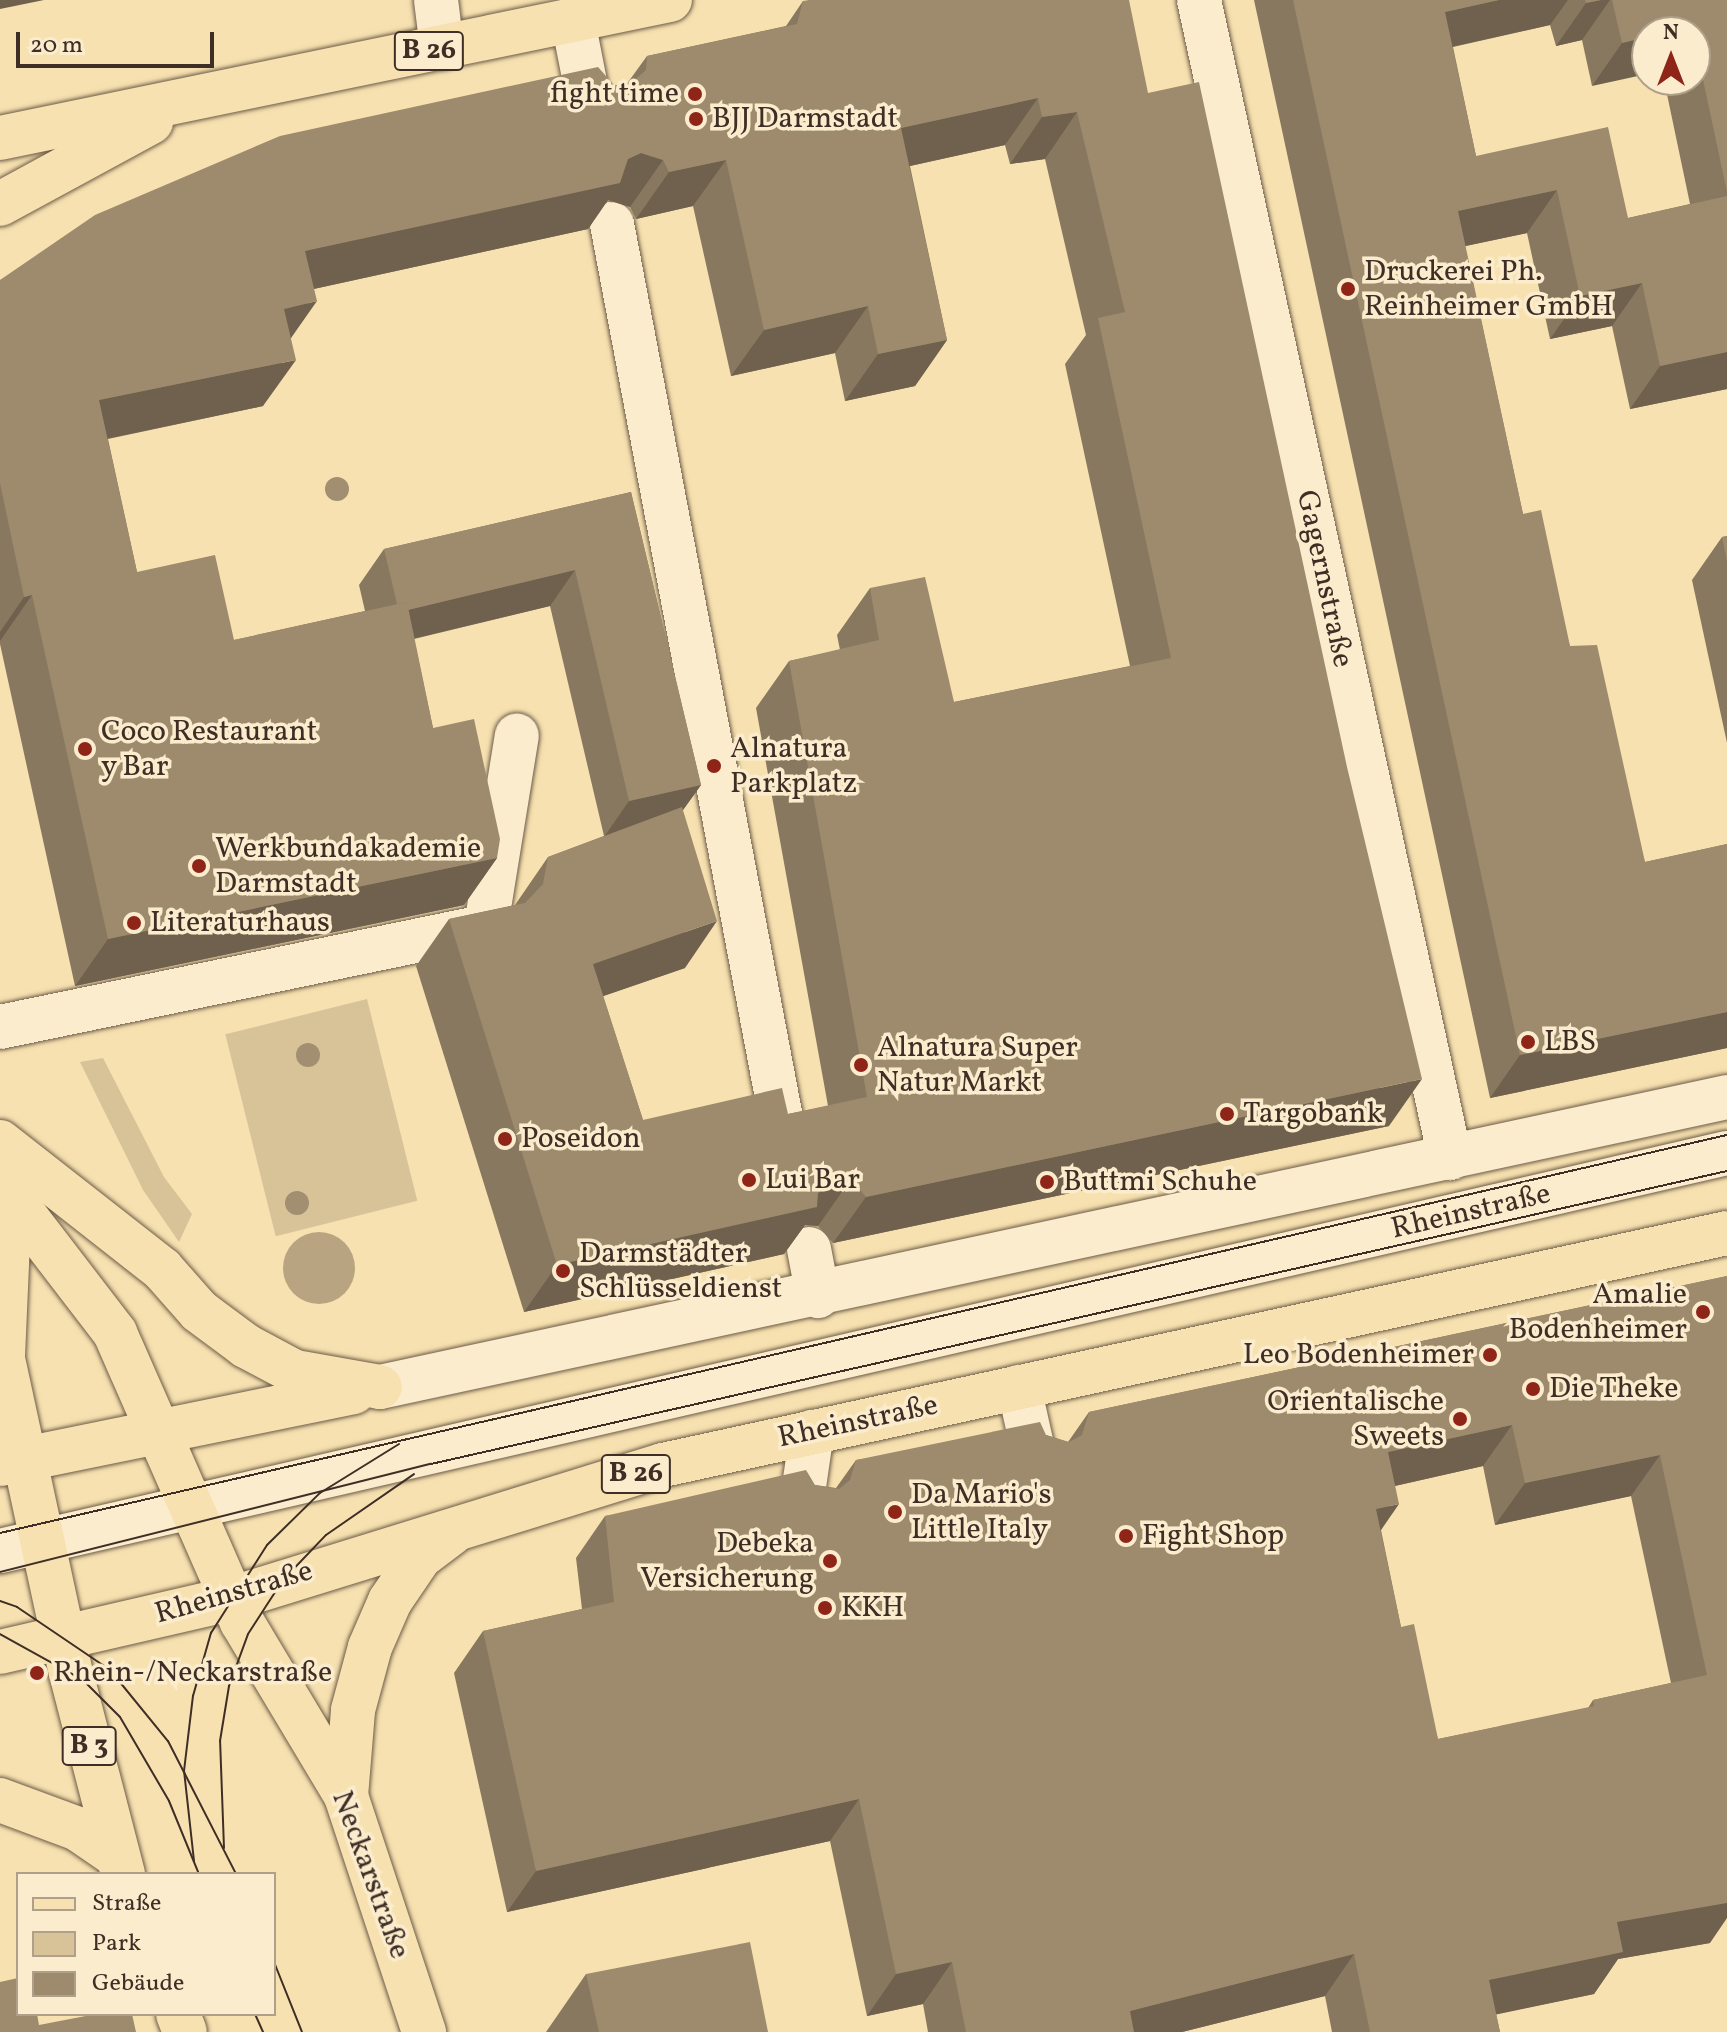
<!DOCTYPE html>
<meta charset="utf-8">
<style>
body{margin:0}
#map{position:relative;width:1727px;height:2032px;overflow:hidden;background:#f7e1b0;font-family:Vollkorn,serif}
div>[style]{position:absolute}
.green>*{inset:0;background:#d8c399;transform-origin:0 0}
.water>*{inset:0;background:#b8a481}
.round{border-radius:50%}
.roads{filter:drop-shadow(0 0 2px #6c5b48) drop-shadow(0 0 2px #6c5b48)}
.minor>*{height:44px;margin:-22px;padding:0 22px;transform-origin:22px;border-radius:22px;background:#faeccc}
.major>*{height:44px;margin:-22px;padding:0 22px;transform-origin:22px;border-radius:22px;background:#f7e1b0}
.tram>*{height:2px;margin:-1px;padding:0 1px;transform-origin:1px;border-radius:1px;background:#3e2e26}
.trees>*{width:24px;height:24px;margin:-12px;border-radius:50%;background:#a28f71}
.wall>*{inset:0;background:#88785f}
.shaded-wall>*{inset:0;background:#6f614d}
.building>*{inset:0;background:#9e8b6e}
.dots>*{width:22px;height:22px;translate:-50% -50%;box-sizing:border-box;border:4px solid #faeccc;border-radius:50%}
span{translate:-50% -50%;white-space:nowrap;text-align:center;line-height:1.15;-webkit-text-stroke:7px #faeccc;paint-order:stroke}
.shield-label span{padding:2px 6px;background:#faeccc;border:2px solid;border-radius:6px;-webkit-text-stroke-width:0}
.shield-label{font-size:28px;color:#3e2e26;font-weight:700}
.poi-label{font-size:30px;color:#3e2e26}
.right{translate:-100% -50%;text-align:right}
.left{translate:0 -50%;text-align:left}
.street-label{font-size:30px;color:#3e2e26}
.legend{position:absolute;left:16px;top:1872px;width:260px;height:144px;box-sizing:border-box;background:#faeccc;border:2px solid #afa08a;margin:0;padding:10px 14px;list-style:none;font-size:24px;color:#3e2e26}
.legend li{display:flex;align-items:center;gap:16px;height:40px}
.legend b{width:40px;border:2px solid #afa08a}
.north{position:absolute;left:1631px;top:16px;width:80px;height:80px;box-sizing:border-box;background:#faeccc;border:2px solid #afa08a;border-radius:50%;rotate:0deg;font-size:22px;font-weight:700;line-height:32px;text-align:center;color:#3e2e26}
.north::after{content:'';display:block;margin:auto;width:28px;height:36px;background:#8f2418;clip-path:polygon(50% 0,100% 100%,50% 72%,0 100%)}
.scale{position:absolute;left:16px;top:32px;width:198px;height:36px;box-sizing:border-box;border:4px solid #3e2e26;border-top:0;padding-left:10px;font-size:24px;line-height:28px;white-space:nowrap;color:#3e2e26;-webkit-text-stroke:6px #faeccc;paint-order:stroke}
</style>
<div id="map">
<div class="green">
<div style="left:367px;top:999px;width:208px;height:146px;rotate:76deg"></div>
<div style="clip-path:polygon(103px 1058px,164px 1177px,192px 1214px,179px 1242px,143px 1190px,80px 1062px)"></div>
</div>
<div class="water">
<div class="round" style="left:283px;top:1232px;width:72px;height:72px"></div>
</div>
<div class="roads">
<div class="minor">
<div style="left:436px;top:0;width:48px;rotate:82.9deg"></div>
<div style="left:1199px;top:0;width:1185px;rotate:77.77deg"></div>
<div style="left:573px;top:21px;width:89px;rotate:78.9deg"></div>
<div style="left:612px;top:224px;width:921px;rotate:79.3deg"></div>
<div style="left:0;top:1027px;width:496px;rotate:-11.7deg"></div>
<div style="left:486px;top:926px;width:193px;rotate:-80.8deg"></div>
<div style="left:809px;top:1249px;width:48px;rotate:79.2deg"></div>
<div style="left:380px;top:1387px;width:1378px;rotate:-12.15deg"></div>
<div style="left:1019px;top:1387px;width:74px;rotate:77.5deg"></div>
<div style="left:801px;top:1507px;width:76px;rotate:-81.7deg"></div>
<div style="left:0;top:1551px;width:1772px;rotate:-12.98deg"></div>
</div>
<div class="major">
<div style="left:0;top:138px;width:684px;rotate:-11.64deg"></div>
<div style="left:0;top:204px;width:172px;rotate:-28.5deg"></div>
<div style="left:0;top:1142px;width:206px;rotate:38.1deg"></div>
<div style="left:162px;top:1269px;width:56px;rotate:48.6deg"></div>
<div style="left:199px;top:1311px;width:59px;rotate:36.7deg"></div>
<div style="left:246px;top:1346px;width:55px;rotate:28deg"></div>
<div style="left:295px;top:1372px;width:86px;rotate:10deg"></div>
<div style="left:0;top:1153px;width:44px;rotate:76.9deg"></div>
<div style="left:10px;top:1196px;width:163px;rotate:92.5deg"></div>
<div style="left:3px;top:1359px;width:321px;rotate:77.8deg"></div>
<div style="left:71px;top:1673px;width:208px;rotate:75.5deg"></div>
<div style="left:10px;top:1196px;width:173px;rotate:52.5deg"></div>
<div style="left:115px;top:1333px;width:316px;rotate:66.3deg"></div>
<div style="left:242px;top:1622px;width:203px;rotate:59.1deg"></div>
<div style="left:346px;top:1796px;width:249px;rotate:71.7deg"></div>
<div style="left:0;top:1464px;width:361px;rotate:-11.5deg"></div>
<div style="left:0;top:1652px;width:236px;rotate:-13deg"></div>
<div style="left:230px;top:1599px;width:453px;rotate:-17.2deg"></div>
<div style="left:663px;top:1465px;width:1089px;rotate:-12.3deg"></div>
<div style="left:346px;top:1796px;width:86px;rotate:-85.3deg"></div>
<div style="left:353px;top:1710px;width:65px;rotate:-74.9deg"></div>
<div style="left:370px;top:1647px;width:50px;rotate:-66.5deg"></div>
<div style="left:390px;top:1601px;width:53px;rotate:-55.7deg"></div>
<div style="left:420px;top:1557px;width:39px;rotate:-37deg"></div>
<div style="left:0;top:1800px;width:83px;rotate:20.4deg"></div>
<div style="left:78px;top:1829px;width:46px;rotate:34.4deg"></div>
<div style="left:178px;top:2014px;width:19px;rotate:69deg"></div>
</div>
</div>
<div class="tram">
<div style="left:0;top:1533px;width:1772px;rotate:-12.98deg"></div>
<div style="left:0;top:1572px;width:444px;rotate:-14.1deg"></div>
<div style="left:431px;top:1464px;width:1329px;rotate:-12.74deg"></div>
<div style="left:0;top:1601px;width:18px;rotate:19deg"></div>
<div style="left:17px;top:1607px;width:112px;rotate:34.1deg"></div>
<div style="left:110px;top:1670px;width:92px;rotate:50.8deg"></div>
<div style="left:168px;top:1741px;width:149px;rotate:62.9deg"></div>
<div style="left:0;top:1634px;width:95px;rotate:29deg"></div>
<div style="left:83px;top:1680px;width:52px;rotate:45deg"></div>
<div style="left:120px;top:1717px;width:97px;rotate:59.7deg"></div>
<div style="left:169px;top:1801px;width:79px;rotate:67.7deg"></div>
<div style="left:224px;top:1848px;width:107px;rotate:-92.1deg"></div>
<div style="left:220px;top:1741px;width:56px;rotate:-80.7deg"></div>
<div style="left:229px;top:1686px;width:55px;rotate:-69.9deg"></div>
<div style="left:248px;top:1634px;width:64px;rotate:-57.1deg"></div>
<div style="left:283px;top:1580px;width:62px;rotate:-46.3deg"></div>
<div style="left:326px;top:1535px;width:107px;rotate:-34.7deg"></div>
<div style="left:194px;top:1861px;width:91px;rotate:-96.3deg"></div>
<div style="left:184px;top:1771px;width:76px;rotate:-83.2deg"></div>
<div style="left:193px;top:1696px;width:66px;rotate:-74.1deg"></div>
<div style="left:211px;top:1633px;width:104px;rotate:-57.5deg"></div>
<div style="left:267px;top:1545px;width:74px;rotate:-44.5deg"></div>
<div style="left:320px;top:1493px;width:93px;rotate:-31.8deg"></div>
<div style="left:274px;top:1962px;width:75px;rotate:68.2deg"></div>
<div style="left:255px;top:2014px;width:20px;rotate:66deg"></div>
</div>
<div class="trees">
<div style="left:337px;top:489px"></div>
<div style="left:308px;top:1055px"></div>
<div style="left:297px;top:1203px"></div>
</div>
<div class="wall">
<div style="clip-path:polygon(evenodd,1254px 0,1727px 0,1727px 389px,1630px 409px,1612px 326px,1550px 339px,1527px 233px,1465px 246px,1523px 514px,1570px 646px,1645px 862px,1727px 844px,1727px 1048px,1490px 1098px,1254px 0,1550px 25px,1556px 46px,1582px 40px,1592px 86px,1647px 32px,1695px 32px,1695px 80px,1664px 80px,1690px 204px,1628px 218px,1476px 156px,1453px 47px,1550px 25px)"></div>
<div style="clip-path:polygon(evenodd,803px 1px,1148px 93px,1389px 1126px,833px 1243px,818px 1226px,805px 1225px,784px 1254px,524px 1312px,416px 966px,449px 919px,515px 905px,548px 857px,604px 836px,550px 606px,414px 639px,433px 728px,497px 858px,464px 905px,75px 986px,0 644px,0 280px,614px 85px,626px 85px,647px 56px,786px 26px,803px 1px,1005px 145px,1010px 164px,1045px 159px,1086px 335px,1065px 364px,1130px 666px,954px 702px,870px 588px,837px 635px,840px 650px,789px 661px,756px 708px,828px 1106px,788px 1114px,643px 1120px,603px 996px,685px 968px,683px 810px,701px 785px,631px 492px,384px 549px,359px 585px,365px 611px,234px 640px,137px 572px,108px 439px,263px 406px,291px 338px,314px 289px,588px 229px,608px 200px,630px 207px,636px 219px,693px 206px,731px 376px,835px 353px,845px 401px,915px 386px,947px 340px,910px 166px,1005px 145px)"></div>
<div style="clip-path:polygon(1727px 536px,1727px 743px,1692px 580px,1722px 537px)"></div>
<div style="clip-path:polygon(evenodd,1727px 1276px,1710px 1943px,1618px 1959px,1594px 1994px,1496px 2014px,1500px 2032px,1332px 2032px,1325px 1996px,1182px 2032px,928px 2032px,923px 2004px,867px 2016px,830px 1841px,507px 1912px,454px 1673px,483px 1631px,582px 1609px,576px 1558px,605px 1516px,815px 1485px,836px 1488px,856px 1460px,1046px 1435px,1068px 1442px,1089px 1412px,1727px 1276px,1483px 1466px,1495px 1525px,1631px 1496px,1671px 1683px,1593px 1700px,1588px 1708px,1438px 1739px,1401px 1627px,1381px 1530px,1395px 1486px,1483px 1466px)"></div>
<div style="clip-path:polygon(586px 1974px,768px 2032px,546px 2032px)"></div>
</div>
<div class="shaded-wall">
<div style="clip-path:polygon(0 0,44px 0,0 9px)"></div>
<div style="clip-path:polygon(1499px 0,1568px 0,1550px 25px,1415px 55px,1445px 12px)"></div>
<div style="clip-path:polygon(1601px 0,1610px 0,1582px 40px,1556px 46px,1586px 3px)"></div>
<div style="clip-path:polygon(1692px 27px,1689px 32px,1671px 32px)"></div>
<div style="clip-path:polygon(1647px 37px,1647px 74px,1592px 86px,1622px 43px)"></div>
<div style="clip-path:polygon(1038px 98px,1005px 145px,869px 175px,901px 128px)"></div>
<div style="clip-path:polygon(1077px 112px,1045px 159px,1010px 164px,1042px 117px)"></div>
<div style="clip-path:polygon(641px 153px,663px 160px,630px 207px,608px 200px,588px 229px,272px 298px,305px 251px,628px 159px)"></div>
<div style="clip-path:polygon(726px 160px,693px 206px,636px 219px,669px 172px)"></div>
<div style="clip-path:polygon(1557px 190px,1527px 233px,1428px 254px,1458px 211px)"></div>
<div style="clip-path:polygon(1642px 283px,1612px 326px,1550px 339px,1580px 296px)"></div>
<div style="clip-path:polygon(317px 301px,284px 348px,284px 309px)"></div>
<div style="clip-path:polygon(868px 306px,835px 353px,731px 376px,764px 330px)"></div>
<div style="clip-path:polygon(947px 340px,915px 386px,845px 401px,878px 354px)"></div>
<div style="clip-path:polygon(1727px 352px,1727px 389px,1630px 409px,1660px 366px)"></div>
<div style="clip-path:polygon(296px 360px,263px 406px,67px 447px,99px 400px)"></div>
<div style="clip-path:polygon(575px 570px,550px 606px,374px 648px,399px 612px)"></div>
<div style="clip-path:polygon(32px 595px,0 641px,0 632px,24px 597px)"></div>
<div style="clip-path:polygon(701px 785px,675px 821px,604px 837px,629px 801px)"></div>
<div style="clip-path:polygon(497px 858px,464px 905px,75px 986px,108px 939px)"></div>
<div style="clip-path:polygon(717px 921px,685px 968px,560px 1011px,593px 964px)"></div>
<div style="clip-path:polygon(1727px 1012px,1727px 1048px,1490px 1098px,1520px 1055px)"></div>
<div style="clip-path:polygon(1422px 1079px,1389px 1126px,833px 1243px,866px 1197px)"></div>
<div style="clip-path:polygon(836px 1178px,851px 1179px,818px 1226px,805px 1225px,784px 1254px,524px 1312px,557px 1265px,818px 1193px)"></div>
<div style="clip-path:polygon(1512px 1425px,1483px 1466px,1359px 1494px,1388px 1452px)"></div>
<div style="clip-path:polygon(1660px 1455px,1631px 1496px,1495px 1525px,1525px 1483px)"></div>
<div style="clip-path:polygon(1399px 1504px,1370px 1546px,1376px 1509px)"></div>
<div style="clip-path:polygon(859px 1799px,830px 1841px,507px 1912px,536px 1871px)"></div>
<div style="clip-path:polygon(1727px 1890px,1727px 1918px,1710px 1943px,1618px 1959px,1594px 1994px,1460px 2022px,1489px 1980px,1617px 1922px)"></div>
<div style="clip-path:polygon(1354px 1954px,1325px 1996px,1182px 2032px,1115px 2032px,1130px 2011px)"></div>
<div style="clip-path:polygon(952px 1962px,923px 2004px,867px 2016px,896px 1974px)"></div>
</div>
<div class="building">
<div style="clip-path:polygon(809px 0,1129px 0,1148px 93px,1199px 82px,1347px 767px,1422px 1079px,866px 1197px,851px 1179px,836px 1178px,818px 1193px,817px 1207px,557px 1265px,449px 919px,525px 903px,543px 884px,548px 857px,682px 807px,717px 921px,593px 964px,643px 1120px,782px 1088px,788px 1114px,867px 1097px,789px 661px,879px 640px,870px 588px,925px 577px,954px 702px,1171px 658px,1098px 318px,1125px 312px,1077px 112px,1042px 117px,1038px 98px,901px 128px,947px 340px,878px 354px,868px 306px,764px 330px,726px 160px,669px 172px,663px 160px,641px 153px,628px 159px,620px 183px,305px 251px,317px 301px,284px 309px,296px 360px,99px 400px,137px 572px,215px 555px,234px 640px,407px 602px,433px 728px,474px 719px,500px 839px,497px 858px,108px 939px,32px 595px,24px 597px,0 483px,0 280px,95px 215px,280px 136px,598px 67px,614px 85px,628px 86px,646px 70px,647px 56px,797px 24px,803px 1px)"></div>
<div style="clip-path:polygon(1293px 0,1499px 0,1445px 12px,1476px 156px,1608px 127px,1628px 218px,1727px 196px,1727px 352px,1660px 366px,1642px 283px,1580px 296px,1557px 190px,1458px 211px,1523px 514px,1541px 510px,1570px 646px,1597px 645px,1645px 862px,1727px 844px,1727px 1012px,1520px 1055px)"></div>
<div style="clip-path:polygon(1585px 0,1601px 0,1586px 3px)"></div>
<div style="clip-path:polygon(1612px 0,1727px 0,1727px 192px,1695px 42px,1695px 32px,1693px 32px,1692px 27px,1671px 32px,1647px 32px,1647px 37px,1622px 43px)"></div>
<div style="clip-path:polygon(631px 492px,701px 785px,629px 801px,575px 570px,408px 610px,407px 602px,397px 604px,384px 549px)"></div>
<div style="clip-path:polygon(1727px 536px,1727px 561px,1722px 537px)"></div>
<div style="clip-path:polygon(evenodd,1727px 1276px,1727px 1903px,1617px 1922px,1623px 1952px,1489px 1980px,1500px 2032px,1370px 2032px,1354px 1954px,1130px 2011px,1134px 2032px,966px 2032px,952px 1962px,896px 1974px,859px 1799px,536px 1871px,483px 1631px,614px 1602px,605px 1516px,806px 1470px,815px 1485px,839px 1489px,850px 1480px,856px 1460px,1040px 1422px,1046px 1435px,1069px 1442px,1082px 1435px,1089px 1412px,1727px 1276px,1512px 1425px,1525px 1483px,1660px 1455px,1707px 1675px,1593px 1700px,1594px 1706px,1438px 1739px,1414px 1624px,1401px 1627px,1376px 1509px,1399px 1504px,1388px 1452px,1512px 1425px)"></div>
<div style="clip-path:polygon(750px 1942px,768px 2032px,599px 2032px,586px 1974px)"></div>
<div style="clip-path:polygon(18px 1978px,18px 2014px,37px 2014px,39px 2025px,96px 2014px,132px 2014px,136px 2032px,0 2032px,0 1982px)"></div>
</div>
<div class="dots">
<div style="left:695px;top:94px;background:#8f2418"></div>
<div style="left:696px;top:119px;background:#8f2418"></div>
<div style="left:1348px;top:289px;background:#8f2418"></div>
<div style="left:85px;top:749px;background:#8f2418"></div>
<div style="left:714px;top:766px;background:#8f2418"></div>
<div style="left:199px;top:866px;background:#8f2418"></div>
<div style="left:134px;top:923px;background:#8f2418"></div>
<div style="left:1528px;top:1042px;background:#8f2418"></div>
<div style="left:861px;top:1065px;background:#8f2418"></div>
<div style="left:1227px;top:1114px;background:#8f2418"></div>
<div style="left:505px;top:1139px;background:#8f2418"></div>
<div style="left:749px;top:1180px;background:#8f2418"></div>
<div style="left:1047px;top:1182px;background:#8f2418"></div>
<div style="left:563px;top:1271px;background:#8f2418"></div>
<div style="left:1703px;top:1312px;background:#8f2418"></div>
<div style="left:1490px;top:1355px;background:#8f2418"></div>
<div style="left:1533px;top:1389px;background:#8f2418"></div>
<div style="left:1460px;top:1419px;background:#8f2418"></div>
<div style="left:895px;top:1512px;background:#8f2418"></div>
<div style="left:1126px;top:1536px;background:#8f2418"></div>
<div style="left:830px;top:1561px;background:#8f2418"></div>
<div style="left:825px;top:1608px;background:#8f2418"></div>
<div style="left:37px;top:1673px;background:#8f2418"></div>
</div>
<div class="shield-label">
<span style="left:429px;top:51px">B 26</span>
<span style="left:636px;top:1474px">B 26</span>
<span style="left:89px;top:1746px">B 3</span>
</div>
<div class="poi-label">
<span class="right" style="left:679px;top:94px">fight time</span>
<span class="left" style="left:712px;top:119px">BJJ Darmstadt</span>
<span class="left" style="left:1364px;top:289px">Druckerei Ph.<br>Reinheimer GmbH</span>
<span class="left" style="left:101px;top:749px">Coco Restaurant<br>y Bar</span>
<span class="left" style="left:730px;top:766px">Alnatura<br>Parkplatz</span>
<span class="left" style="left:215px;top:866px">Werkbundakademie<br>Darmstadt</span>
<span class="left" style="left:150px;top:923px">Literaturhaus</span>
<span class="left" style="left:1544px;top:1042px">LBS</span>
<span class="left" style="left:877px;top:1065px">Alnatura Super<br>Natur Markt</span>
<span class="left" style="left:1243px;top:1114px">Targobank</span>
<span class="left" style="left:521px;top:1139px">Poseidon</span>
<span class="left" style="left:765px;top:1180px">Lui Bar</span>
<span class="left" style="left:1063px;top:1182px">Buttmi Schuhe</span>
<span class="left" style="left:579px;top:1271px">Darmstädter<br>Schlüsseldienst</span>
<span class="right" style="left:1687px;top:1312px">Amalie<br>Bodenheimer</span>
<span class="right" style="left:1474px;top:1355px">Leo Bodenheimer</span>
<span class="left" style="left:1549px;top:1389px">Die Theke</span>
<span class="right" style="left:1444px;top:1419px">Orientalische<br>Sweets</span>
<span class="left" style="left:911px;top:1512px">Da Mario's<br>Little Italy</span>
<span class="left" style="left:1142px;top:1536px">Fight Shop</span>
<span class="right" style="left:814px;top:1561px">Debeka<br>Versicherung</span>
<span class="left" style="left:841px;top:1608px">KKH</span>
<span class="left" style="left:53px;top:1673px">Rhein-/Neckarstraße</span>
</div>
<div class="street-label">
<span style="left:1324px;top:579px;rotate:78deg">Gagernstraße</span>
<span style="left:1471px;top:1212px;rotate:-13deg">Rheinstraße</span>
<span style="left:858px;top:1422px;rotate:-12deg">Rheinstraße</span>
<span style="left:234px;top:1593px;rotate:-16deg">Rheinstraße</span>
<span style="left:370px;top:1875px;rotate:70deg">Neckarstraße</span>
</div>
<ul class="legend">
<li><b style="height:10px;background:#f7e1b0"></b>Straße</li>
<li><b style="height:22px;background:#d8c399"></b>Park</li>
<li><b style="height:22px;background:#9e8b6e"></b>Gebäude</li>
</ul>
<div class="north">N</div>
<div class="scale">20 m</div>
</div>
